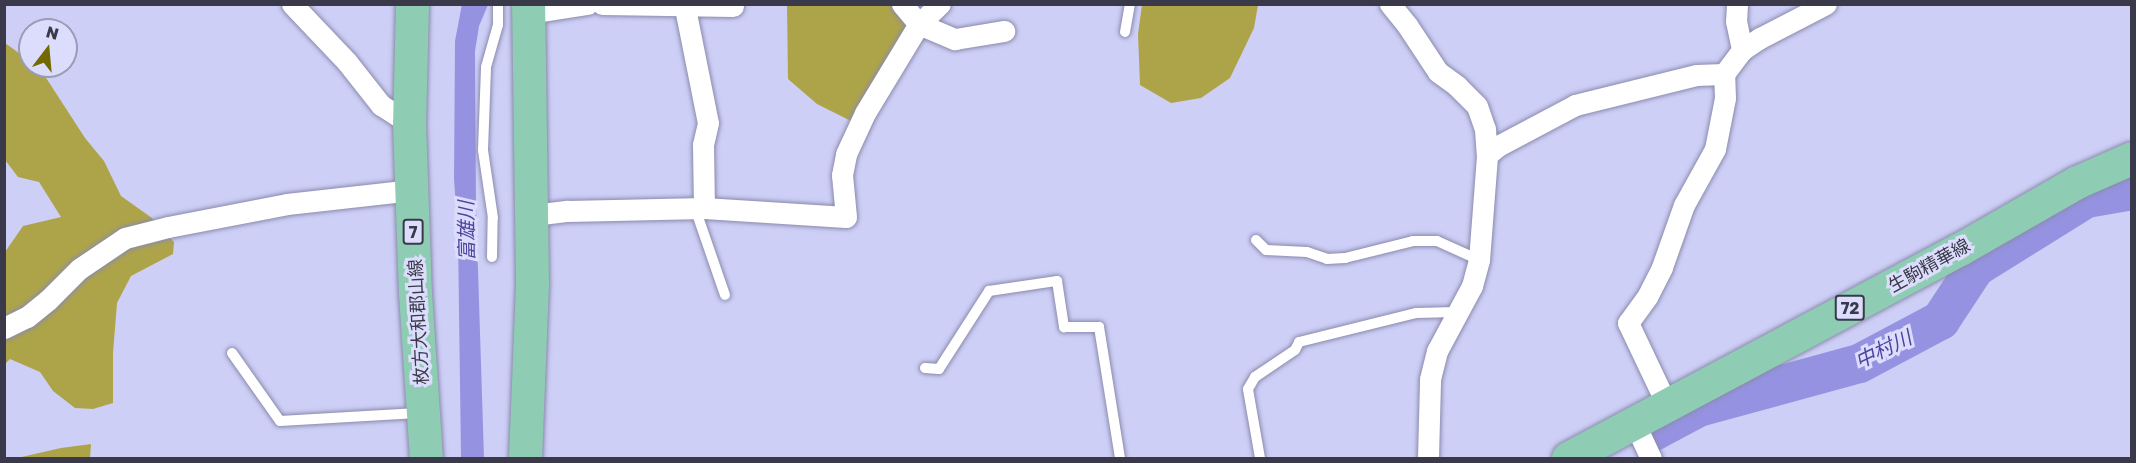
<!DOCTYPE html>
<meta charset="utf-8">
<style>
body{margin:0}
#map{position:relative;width:2136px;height:463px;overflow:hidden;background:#cecff6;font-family:"Golos Text","Noto Sans JP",sans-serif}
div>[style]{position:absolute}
.forest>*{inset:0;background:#ada44a}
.water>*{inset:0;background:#9593e1}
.river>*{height:39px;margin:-19.5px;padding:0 19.5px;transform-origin:19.5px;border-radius:19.5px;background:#9593e1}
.roads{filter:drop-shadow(0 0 2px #8a8aae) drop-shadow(0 0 2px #8a8aae)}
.service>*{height:10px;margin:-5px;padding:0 5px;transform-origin:5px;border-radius:5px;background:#fff}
.minor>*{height:21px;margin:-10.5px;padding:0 10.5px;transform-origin:10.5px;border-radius:10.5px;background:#fff}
.primary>*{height:33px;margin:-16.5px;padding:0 16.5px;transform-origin:16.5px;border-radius:16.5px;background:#8ecdb4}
span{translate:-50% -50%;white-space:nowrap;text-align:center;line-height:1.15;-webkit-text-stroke:6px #dcddfc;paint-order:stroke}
.shield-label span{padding:2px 4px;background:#dcddfc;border:2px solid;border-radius:4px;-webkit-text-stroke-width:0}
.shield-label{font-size:16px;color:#393949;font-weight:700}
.street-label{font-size:18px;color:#393949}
.water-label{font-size:20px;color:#4d439e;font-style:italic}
.frame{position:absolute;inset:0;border:6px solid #393949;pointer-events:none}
.north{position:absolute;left:18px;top:18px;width:60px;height:60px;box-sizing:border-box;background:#dcddfc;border:2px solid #9b9bb4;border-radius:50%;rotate:16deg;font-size:16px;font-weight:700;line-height:24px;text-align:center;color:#393949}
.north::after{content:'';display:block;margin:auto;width:21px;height:27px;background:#726902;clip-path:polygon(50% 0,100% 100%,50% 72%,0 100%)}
</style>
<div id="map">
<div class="forest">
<div style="clip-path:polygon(787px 5px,918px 5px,853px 122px,817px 104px,788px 79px)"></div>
<div style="clip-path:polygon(1142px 5px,1142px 4px,1258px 5px,1254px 28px,1230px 78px,1201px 98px,1171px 103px,1140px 85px,1138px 34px)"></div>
<div style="clip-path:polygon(5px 43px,30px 61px,30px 66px,41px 70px,85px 138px,104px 161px,121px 196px,152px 218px,174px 242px,173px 254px,131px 276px,117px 303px,113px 353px,113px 403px,93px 409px,75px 408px,53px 391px,40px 372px,10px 359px,5px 364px,5px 252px,23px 226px,61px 217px,39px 182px,18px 177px,5px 160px)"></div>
<div style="clip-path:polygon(91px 444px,90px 458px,17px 458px,61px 448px)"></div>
</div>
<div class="water">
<div style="clip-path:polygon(462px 4px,488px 5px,479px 26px,475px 51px,476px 207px,484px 458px,461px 458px,458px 237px,454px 179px,455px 41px)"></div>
</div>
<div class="river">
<div style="left:1653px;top:431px;width:51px;rotate:-28.1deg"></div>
<div style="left:1698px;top:407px;width:167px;rotate:-15.3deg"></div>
<div style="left:1859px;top:363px;width:92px;rotate:-28deg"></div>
<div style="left:1940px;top:320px;width:64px;rotate:-56.6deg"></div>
<div style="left:1975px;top:267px;width:131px;rotate:-31.9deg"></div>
<div style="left:2086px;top:198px;width:47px;rotate:-9.9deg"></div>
</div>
<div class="roads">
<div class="service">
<div style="left:1125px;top:32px;width:28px;rotate:-80deg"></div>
<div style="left:695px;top:208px;width:92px;rotate:71deg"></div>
<div style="left:1256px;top:240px;width:14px;rotate:45deg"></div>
<div style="left:1266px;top:250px;width:41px;rotate:2.8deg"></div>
<div style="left:1307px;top:252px;width:21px;rotate:19deg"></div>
<div style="left:1327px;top:259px;width:18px;rotate:-3deg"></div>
<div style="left:1345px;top:258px;width:70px;rotate:-14deg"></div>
<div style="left:1413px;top:241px;width:24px"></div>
<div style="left:1437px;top:241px;width:46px;rotate:24.3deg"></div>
<div style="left:492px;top:257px;width:39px;rotate:-89deg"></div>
<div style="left:493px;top:218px;width:69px;rotate:-98.4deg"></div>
<div style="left:483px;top:150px;width:83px;rotate:-87.9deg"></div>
<div style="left:486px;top:67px;width:44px;rotate:-74.1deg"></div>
<div style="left:498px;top:25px;width:21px;rotate:-90deg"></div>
<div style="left:232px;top:353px;width:83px;rotate:54.8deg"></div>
<div style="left:280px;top:421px;width:138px;rotate:-3.3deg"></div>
<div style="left:925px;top:368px;width:14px;rotate:4deg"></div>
<div style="left:939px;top:369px;width:93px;rotate:-57.3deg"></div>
<div style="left:989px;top:291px;width:69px;rotate:-8.4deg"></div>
<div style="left:1057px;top:281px;width:47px;rotate:81.3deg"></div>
<div style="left:1064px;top:327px;width:35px"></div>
<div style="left:1099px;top:327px;width:133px;rotate:80.9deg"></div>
<div style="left:1260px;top:458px;width:70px;rotate:-99.9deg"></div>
<div style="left:1248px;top:389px;width:14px;rotate:-60deg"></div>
<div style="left:1255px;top:377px;width:48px;rotate:-34deg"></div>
<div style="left:1295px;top:350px;width:9px;rotate:-63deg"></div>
<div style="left:1299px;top:342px;width:121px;rotate:-13.9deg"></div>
<div style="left:1416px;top:313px;width:40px;rotate:-1.4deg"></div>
</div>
<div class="minor">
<div style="left:292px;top:4px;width:80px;rotate:46.5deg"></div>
<div style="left:347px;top:62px;width:55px;rotate:51.7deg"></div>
<div style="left:381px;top:105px;width:33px;rotate:33deg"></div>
<div style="left:602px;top:4px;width:131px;rotate:0.9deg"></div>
<div style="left:902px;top:4px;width:26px;rotate:50deg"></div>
<div style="left:919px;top:24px;width:39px;rotate:23deg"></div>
<div style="left:955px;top:39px;width:50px;rotate:-9.3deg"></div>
<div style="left:1390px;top:4px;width:27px;rotate:51deg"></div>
<div style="left:1407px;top:25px;width:56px;rotate:56.6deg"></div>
<div style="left:1438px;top:72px;width:24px;rotate:36deg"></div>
<div style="left:1457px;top:86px;width:28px;rotate:45deg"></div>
<div style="left:1477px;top:106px;width:24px;rotate:71deg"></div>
<div style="left:1485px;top:129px;width:26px;rotate:86deg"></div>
<div style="left:1737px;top:4px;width:17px;rotate:93deg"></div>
<div style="left:1736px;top:21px;width:30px;rotate:78deg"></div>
<div style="left:685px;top:8px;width:117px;rotate:78.7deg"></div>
<div style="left:708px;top:123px;width:23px;rotate:103deg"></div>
<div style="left:703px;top:145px;width:63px;rotate:89.1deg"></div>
<div style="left:528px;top:13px;width:60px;rotate:-8.7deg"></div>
<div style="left:533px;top:215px;width:35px;rotate:-7deg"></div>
<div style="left:568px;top:211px;width:136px;rotate:-1.3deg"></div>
<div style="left:704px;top:208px;width:142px;rotate:3.6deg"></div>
<div style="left:846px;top:217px;width:42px;rotate:-95.4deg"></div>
<div style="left:842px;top:175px;width:21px;rotate:-79deg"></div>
<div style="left:846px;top:154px;width:45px;rotate:-65.1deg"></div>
<div style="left:865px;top:113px;width:104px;rotate:-58.8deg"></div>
<div style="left:919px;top:24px;width:29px;rotate:-44deg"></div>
<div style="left:4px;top:328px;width:25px;rotate:-26deg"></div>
<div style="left:27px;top:317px;width:27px;rotate:-39deg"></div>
<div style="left:48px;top:300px;width:44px;rotate:-45deg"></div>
<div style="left:79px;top:269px;width:55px;rotate:-34deg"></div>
<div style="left:125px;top:238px;width:44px;rotate:-14.3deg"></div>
<div style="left:168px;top:227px;width:121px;rotate:-10.9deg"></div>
<div style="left:287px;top:204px;width:126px;rotate:-6.4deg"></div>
<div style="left:1667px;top:405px;width:91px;rotate:-115.4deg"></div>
<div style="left:1628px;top:323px;width:34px;rotate:-54deg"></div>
<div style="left:1648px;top:295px;width:31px;rotate:-63deg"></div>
<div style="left:1662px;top:267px;width:66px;rotate:-70.5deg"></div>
<div style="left:1684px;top:205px;width:64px;rotate:-61deg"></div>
<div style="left:1715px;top:149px;width:52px;rotate:-78.9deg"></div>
<div style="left:1725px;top:98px;width:24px;rotate:-92deg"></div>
<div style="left:1634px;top:422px;width:40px;rotate:65deg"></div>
<div style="left:1428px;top:458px;width:79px;rotate:-88.5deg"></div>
<div style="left:1430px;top:379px;width:29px;rotate:-76deg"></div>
<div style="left:1437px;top:351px;width:74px;rotate:-61.7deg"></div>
<div style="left:1472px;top:286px;width:27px;rotate:-75deg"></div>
<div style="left:1479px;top:260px;width:105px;rotate:-85.6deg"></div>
<div style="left:1487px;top:155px;width:14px;rotate:-39deg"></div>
<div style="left:1498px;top:146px;width:87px;rotate:-28deg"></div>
<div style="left:1575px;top:105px;width:125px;rotate:-13.9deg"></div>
<div style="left:1696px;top:75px;width:28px;rotate:-2deg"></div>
<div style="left:1724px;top:74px;width:30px;rotate:-53deg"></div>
<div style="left:1742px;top:50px;width:22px;rotate:-34deg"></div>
<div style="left:1760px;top:38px;width:74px;rotate:-27.3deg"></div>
</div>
<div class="primary">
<div style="left:412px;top:4px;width:119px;rotate:91.4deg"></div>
<div style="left:409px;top:123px;width:170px;rotate:88deg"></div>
<div style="left:415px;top:293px;width:165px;rotate:86.2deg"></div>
<div style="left:525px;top:458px;width:176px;rotate:-87.7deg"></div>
<div style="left:532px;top:282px;width:278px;rotate:-90.8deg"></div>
<div style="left:1568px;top:458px;width:444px;rotate:-28.1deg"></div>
<div style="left:1960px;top:249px;width:135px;rotate:-29.8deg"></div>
<div style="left:2077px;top:182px;width:60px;rotate:-23.6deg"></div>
</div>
</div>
<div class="shield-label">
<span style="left:413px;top:232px">7</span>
<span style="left:1850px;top:308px">72</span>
</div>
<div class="street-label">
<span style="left:1929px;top:265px;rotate:-29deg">生駒精華線</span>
<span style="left:418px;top:322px;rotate:-93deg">枚方大和郡山線</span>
</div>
<div class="water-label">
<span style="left:466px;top:231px;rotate:-91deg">富雄川</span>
<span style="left:1883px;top:349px;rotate:-26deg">中村川</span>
</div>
<div class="frame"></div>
<div class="north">N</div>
</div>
